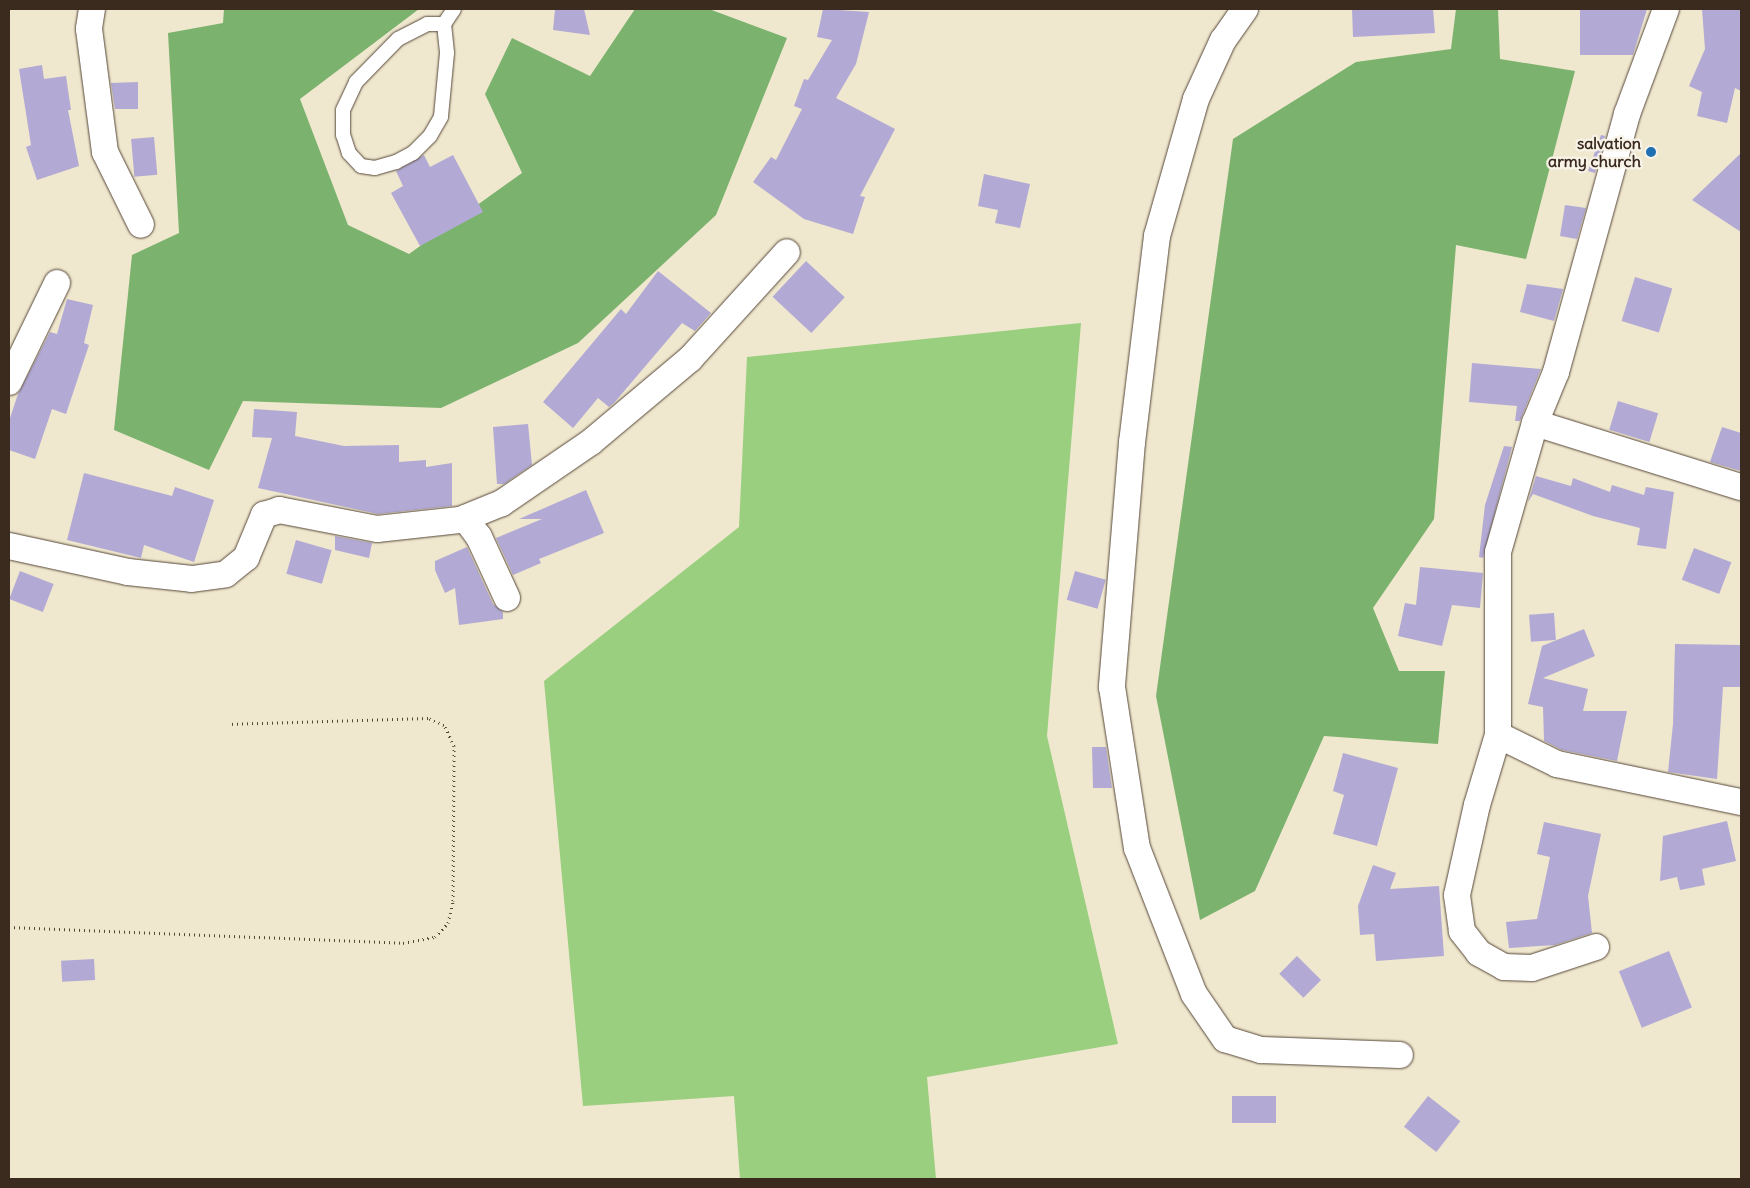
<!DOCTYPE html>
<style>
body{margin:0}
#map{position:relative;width:1750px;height:1188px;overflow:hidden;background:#efe7ce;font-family:Delius,sans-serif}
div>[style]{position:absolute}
.green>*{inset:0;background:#9acf7f}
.forest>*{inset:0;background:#7bb26e}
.building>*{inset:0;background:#b2aad4;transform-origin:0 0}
.path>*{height:3px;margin-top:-1.5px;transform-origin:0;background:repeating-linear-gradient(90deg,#564638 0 1px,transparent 0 5px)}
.roads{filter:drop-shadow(0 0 1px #564638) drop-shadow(0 0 1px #564638)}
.service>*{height:14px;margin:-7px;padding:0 7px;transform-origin:7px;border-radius:7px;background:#fff}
.minor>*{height:26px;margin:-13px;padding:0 13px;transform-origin:13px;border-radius:13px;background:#fff}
.dots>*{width:14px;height:14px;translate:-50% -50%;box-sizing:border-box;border:2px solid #f7f3e8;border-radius:50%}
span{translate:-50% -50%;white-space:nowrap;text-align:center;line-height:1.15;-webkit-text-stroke:4.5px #f7f3e8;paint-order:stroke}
.poi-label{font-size:16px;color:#3b2a1e;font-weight:700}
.right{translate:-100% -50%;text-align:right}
.frame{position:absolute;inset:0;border:10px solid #3b2a1e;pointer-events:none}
</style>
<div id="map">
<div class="green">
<div style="clip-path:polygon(1081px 323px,1047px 736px,1118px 1044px,927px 1077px,936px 1179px,740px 1179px,734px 1096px,583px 1106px,544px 681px,739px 527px,747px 357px)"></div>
</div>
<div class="forest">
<div style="clip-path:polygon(224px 9px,419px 9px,300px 99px,348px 225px,409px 254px,522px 173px,485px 94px,512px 38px,590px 76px,635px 9px,709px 9px,787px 38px,716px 215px,578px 343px,441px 408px,243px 401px,209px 470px,114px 430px,132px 255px,179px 233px,168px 33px,223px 23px)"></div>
<div style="clip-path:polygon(1456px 9px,1498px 9px,1500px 59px,1575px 71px,1526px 259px,1456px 245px,1434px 519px,1373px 608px,1399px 671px,1445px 671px,1438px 744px,1324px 736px,1255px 891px,1200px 920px,1156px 696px,1233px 139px,1356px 62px,1451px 49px)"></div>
</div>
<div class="building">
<div style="clip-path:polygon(555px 9px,584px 9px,590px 35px,553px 30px)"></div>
<div style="clip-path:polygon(823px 9px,869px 12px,856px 64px,836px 98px,895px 129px,860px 196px,865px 197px,853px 234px,804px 219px,753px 182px,771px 157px,776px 160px,802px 109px,794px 106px,804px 79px,808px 80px,832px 40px,817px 37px)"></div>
<div style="clip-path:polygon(1352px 9px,1433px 9px,1435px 33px,1353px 37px)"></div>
<div style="clip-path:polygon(1580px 9px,1647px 9px,1633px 55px,1580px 55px)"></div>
<div style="clip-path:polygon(1702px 9px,1741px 9px,1741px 91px,1735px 88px,1727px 123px,1697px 116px,1702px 92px,1689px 86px,1705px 49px)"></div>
<div style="clip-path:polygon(42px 65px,44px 79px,66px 76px,71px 110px,68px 110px,79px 166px,37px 180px,26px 147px,31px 145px,19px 69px)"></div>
<div style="clip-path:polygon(138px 82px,138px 109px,115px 109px,111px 83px)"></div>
<div style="clip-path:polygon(1601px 135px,1605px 136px,1595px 173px,1588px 171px)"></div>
<div style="left:154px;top:137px;width:38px;height:23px;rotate:85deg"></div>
<div style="clip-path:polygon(1741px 153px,1741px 232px,1692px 200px)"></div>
<div style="clip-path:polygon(424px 155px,430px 167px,453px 155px,483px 212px,420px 246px,391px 193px,403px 186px,396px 171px)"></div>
<div style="clip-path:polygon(984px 174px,1030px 184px,1020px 228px,995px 223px,998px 210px,978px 206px)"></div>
<div style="clip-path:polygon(1565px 205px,1586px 208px,1577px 239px,1560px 236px)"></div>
<div style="left:806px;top:261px;width:53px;height:49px;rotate:43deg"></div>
<div style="clip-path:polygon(658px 271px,711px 313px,695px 331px,682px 323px,614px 403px,609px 407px,598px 398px,573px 428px,543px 402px,621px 309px,626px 314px)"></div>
<div style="left:1635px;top:277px;width:39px;height:46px;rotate:17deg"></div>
<div style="clip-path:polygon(1527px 284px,1563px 289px,1554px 321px,1520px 312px)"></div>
<div style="clip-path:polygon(67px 299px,93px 305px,84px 343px,89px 345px,66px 414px,52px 409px,35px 459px,9px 450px,9px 421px,18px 394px,50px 332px,57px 334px)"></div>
<div style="clip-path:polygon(1472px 363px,1541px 369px,1520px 421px,1515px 421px,1517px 406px,1469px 402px)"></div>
<div style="left:1618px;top:401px;width:42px;height:30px;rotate:17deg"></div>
<div style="clip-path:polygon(254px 409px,297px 412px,295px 436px,344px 446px,399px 445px,399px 462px,426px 460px,426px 467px,452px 463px,452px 506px,378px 514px,258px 488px,272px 438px,252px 437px)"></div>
<div style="clip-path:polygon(528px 424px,532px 465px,504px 484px,497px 484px,493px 427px)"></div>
<div style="clip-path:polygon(1722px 427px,1741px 433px,1741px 471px,1710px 462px)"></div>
<div style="clip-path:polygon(1504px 446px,1512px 447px,1483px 558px,1479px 557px,1485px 505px)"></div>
<div style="clip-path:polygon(84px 473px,172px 496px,175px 487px,214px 500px,194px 562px,144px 545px,141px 558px,67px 540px)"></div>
<div style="clip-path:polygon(1536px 476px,1571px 486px,1573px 478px,1610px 492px,1612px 485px,1644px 495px,1646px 487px,1674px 492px,1666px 549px,1637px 545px,1640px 528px,1593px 516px,1533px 494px,1528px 502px)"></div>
<div style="clip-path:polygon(586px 490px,604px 533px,539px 559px,541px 563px,513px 575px,496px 538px,542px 519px,519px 519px)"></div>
<div style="clip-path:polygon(335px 536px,372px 543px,369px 558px,335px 550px)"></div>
<div style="left:296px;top:540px;width:37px;height:35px;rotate:16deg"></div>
<div style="clip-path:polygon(467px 547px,493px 604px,503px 612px,503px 619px,459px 625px,455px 588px,445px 593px,435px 570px,435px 561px)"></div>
<div style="left:1694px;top:548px;width:40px;height:34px;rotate:21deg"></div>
<div style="clip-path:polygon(1420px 567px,1483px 573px,1480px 608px,1452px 605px,1442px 646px,1398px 636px,1405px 603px,1416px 605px)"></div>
<div style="left:20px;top:571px;width:36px;height:30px;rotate:21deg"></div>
<div style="left:1075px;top:571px;width:32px;height:30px;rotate:16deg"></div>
<div style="left:1554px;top:613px;width:27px;height:25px;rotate:86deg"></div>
<div style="clip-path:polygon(1584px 629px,1595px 656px,1543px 678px,1588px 689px,1583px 711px,1627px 711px,1617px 761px,1562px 750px,1544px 741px,1543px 707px,1528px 704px,1542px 646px)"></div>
<div style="clip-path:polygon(1675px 644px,1741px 645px,1741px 687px,1723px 687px,1717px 779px,1668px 772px,1673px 724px)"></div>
<div style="clip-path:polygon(1092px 747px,1106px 747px,1112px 788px,1093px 788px)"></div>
<div style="clip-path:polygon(1343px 753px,1398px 768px,1377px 846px,1333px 834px,1344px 795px,1333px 791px)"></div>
<div style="clip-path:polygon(1727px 821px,1736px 861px,1702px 869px,1705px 885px,1680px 890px,1677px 877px,1660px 881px,1663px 836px)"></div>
<div style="clip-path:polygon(1544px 822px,1601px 834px,1588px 896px,1592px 933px,1555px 945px,1509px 948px,1506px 922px,1537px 919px,1550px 857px,1537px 854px)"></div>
<div style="clip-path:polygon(1373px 865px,1396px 873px,1390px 889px,1439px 886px,1444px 956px,1376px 961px,1374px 934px,1360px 935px,1358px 906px)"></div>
<div style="left:1669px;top:951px;width:61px;height:54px;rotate:68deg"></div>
<div style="left:1297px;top:956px;width:34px;height:25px;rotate:45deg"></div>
<div style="left:94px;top:959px;width:21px;height:33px;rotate:87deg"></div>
<div style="left:1232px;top:1096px;width:44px;height:27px"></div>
<div style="left:1428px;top:1096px;width:41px;height:39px;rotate:38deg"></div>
</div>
<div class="path">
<div style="left:9px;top:927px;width:394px;rotate:2.3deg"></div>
<div style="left:403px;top:943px;width:33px;rotate:-11deg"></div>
<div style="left:435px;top:937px;width:19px;rotate:-47deg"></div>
<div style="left:448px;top:923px;width:23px;rotate:-77deg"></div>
<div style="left:453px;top:901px;width:155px;rotate:-89.6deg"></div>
<div style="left:454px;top:746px;width:23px;rotate:-115deg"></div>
<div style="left:444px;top:725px;width:17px;rotate:-156deg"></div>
<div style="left:428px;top:718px;width:199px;rotate:178.3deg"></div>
</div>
<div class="roads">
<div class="service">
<div style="left:427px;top:24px;width:17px"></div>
<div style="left:444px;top:24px;width:29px;rotate:84deg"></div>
<div style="left:447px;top:53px;width:64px;rotate:95.4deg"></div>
<div style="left:441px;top:117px;width:22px;rotate:120deg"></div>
<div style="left:430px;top:136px;width:24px;rotate:135deg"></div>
<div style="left:413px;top:153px;width:19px;rotate:152deg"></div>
<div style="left:396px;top:162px;width:22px;rotate:164deg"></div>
<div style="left:375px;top:168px;width:14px;rotate:-172deg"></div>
<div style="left:361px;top:166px;width:18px;rotate:-133deg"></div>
<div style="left:349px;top:153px;width:19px;rotate:-108deg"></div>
<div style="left:343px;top:135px;width:25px;rotate:-90deg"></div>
<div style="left:343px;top:110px;width:31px;rotate:-65deg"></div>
<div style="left:356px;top:82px;width:60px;rotate:-45.7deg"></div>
<div style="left:398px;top:39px;width:33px;rotate:-27deg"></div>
<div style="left:444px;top:24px;width:18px;rotate:-56deg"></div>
</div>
<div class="minor">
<div style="left:92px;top:9px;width:20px;rotate:99deg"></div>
<div style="left:89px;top:29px;width:124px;rotate:82.6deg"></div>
<div style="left:105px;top:152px;width:81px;rotate:63.7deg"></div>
<div style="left:1245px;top:9px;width:38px;rotate:125deg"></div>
<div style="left:1223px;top:40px;width:65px;rotate:114.6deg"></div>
<div style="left:1196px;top:99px;width:142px;rotate:105.9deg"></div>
<div style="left:1157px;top:236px;width:208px;rotate:96.9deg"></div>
<div style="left:1132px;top:442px;width:246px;rotate:94.7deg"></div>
<div style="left:1112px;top:687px;width:163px;rotate:81.2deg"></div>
<div style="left:1137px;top:848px;width:157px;rotate:68.7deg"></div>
<div style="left:1194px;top:994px;width:55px;rotate:55.4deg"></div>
<div style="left:1225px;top:1039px;width:38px;rotate:17deg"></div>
<div style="left:1261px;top:1050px;width:139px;rotate:2.1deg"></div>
<div style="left:9px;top:382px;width:110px;rotate:-64.1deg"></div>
<div style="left:1535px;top:423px;width:216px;rotate:17.3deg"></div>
<div style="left:465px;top:518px;width:24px;rotate:54deg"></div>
<div style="left:479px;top:537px;width:67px;rotate:65.3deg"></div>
<div style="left:9px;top:546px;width:122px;rotate:12.3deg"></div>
<div style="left:128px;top:572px;width:64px;rotate:6.2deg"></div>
<div style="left:192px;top:579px;width:34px;rotate:-8deg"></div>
<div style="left:226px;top:574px;width:26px;rotate:-39deg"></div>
<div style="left:246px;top:558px;width:47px;rotate:-67.3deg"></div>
<div style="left:264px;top:515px;width:16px;rotate:-18deg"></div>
<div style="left:279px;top:510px;width:100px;rotate:11deg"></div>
<div style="left:377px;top:529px;width:83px;rotate:-6.2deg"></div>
<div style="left:460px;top:520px;width:45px;rotate:-22deg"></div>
<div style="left:502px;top:503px;width:108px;rotate:-34.4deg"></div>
<div style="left:591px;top:442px;width:129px;rotate:-40deg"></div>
<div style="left:690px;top:359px;width:144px;rotate:-47.8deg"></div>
<div style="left:1498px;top:735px;width:66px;rotate:26.2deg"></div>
<div style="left:1557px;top:764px;width:188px;rotate:11.7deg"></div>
<div style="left:1596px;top:947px;width:67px;rotate:161.8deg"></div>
<div style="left:1532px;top:968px;width:28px;rotate:-178deg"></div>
<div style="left:1504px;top:967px;width:29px;rotate:-151deg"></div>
<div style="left:1479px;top:953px;width:28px;rotate:-128deg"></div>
<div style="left:1462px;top:931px;width:36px;rotate:-98deg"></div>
<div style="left:1457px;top:895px;width:92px;rotate:-77.5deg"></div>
<div style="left:1477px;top:805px;width:73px;rotate:-73.3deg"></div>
<div style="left:1498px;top:735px;width:183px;rotate:-90deg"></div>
<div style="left:1498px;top:552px;width:134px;rotate:-74deg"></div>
<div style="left:1535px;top:423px;width:55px;rotate:-67.6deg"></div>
<div style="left:1556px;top:372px;width:268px;rotate:-74.6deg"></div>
<div style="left:1627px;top:114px;width:112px;rotate:-69.6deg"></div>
</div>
</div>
<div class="dots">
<div style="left:1651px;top:152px;background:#1f6fb2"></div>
</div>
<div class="poi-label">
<span class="right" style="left:1641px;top:152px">salvation<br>army church</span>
</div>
<div class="frame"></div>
</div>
